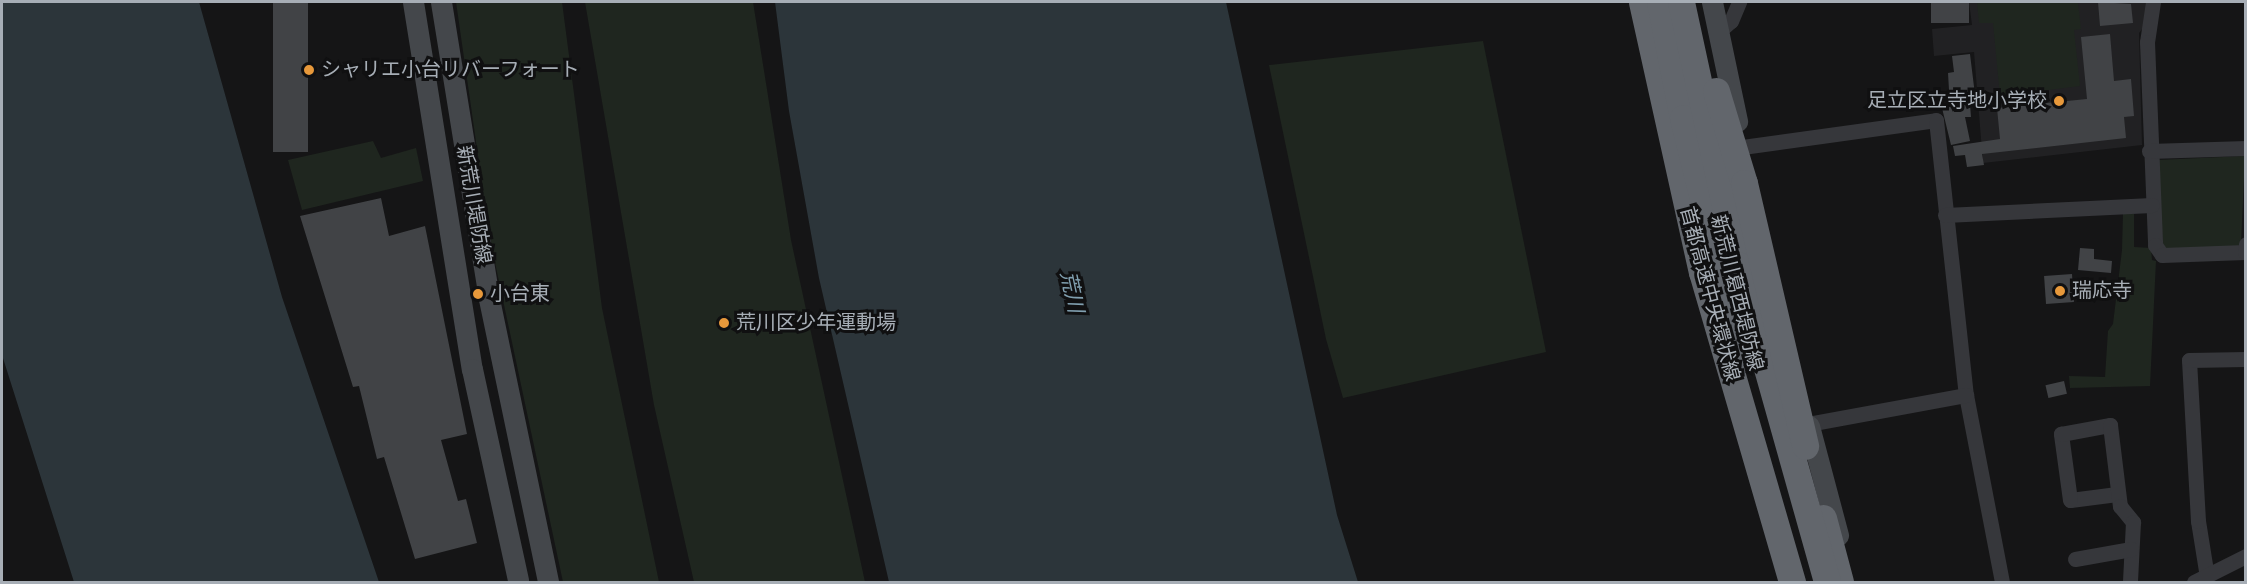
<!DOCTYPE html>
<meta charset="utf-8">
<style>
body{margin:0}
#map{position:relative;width:2247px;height:584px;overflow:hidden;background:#151516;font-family:"Sofia Sans Condensed","Noto Sans JP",sans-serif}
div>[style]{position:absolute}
.built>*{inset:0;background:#212123}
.green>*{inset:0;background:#1f261f}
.water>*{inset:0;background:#2c353a}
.building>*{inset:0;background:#414346;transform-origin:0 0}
.minor>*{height:15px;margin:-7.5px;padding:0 7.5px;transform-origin:7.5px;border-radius:7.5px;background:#36373b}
.secondary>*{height:21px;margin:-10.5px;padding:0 10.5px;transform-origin:10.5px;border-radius:10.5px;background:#44474b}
.motorway>*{height:27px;margin:-13.5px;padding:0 13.5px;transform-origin:13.5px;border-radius:13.5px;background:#62666c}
.motorway-bridge>*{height:27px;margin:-13.5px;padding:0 13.5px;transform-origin:13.5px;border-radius:13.5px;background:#62666c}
.dots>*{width:16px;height:16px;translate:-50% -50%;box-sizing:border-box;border:3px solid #101011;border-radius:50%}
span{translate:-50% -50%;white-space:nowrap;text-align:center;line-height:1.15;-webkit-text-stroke:6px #101011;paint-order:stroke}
.poi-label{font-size:20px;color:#a7aeb6}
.left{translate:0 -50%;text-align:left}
.right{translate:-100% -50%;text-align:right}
.street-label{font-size:20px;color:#a7aeb6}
.water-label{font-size:21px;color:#809faf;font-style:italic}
.frame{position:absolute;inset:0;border:3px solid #a7aeb6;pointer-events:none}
</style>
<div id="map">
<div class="built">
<div style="clip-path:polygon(1969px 2px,2148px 2px,2147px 23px,2139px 33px,2142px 145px,1983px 163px,1974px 52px,1934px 56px,1932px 29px,1972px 25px)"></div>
</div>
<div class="green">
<div style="clip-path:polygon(456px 2px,562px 2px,602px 308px,659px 582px,563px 582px,490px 239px)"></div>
<div style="clip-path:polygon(585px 2px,753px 2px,791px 240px,865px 582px,694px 582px,654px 405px)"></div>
<div style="clip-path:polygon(1977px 2px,2086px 2px,2078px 3px,2081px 29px,2074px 30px,2080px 86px,2000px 96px,1993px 23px,1979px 23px)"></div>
<div style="clip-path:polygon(1483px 41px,1546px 352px,1343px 398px,1326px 339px,1269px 65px)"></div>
<div style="clip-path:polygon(373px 141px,381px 158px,416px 148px,423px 181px,302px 210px,288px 160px)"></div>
<div style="clip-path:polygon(2245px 156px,2241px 244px,2233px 249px,2171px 251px,2163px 247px,2157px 160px)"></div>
<div style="clip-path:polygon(2123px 213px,2134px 214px,2134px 247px,2151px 248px,2152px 260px,2156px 261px,2150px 386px,2070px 388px,2069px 376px,2105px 377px,2108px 331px,2113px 324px,2122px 250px)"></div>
</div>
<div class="water">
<div style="clip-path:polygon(2px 2px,199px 2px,282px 297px,379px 582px,74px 582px,2px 355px)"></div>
<div style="clip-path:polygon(775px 2px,1226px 2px,1337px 515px,1358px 582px,889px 582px,819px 278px,789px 111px)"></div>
</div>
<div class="building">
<div style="left:273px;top:2px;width:35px;height:150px"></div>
<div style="left:1931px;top:2px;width:38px;height:21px"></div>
<div style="clip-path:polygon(2098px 2px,2131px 4px,2133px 23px,2100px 26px)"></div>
<div style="clip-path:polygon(2110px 34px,2114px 81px,2131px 79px,2134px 116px,2124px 117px,2126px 138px,1982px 154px,1984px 165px,1967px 167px,1965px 155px,1955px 156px,1953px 146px,2000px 139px,1997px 108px,2087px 99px,2081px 37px)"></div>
<div style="clip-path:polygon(1970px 54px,1976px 103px,1970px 104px,1971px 117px,1965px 117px,1970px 141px,1951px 145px,1942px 108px,1950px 107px,1948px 73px,1954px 72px,1952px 56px)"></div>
<div style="clip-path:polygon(381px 198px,389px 236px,425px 226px,467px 434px,441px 440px,458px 501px,466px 499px,477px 543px,415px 559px,384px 457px,377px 459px,359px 386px,353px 387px,300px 216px)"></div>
<div style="clip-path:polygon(2080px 248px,2094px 249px,2094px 259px,2112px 261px,2111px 273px,2078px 270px)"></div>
<div style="left:2072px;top:274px;width:28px;height:28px;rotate:86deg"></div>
<div style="left:2064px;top:381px;width:13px;height:19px;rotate:77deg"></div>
</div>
<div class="minor">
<div style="left:2153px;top:2px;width:40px;rotate:98.5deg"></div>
<div style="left:2147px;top:42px;width:203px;rotate:87.7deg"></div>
<div style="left:2155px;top:245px;width:12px;rotate:55deg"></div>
<div style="left:2162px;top:255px;width:83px;rotate:-2.1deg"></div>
<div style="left:2245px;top:252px;width:8px;rotate:-83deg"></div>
<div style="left:1717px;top:33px;width:18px;rotate:-41deg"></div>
<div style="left:1731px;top:21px;width:21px;rotate:-67deg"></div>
<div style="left:1728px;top:149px;width:210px;rotate:-7.9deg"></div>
<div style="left:1936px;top:120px;width:277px;rotate:83.8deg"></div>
<div style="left:1966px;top:395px;width:190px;rotate:79.1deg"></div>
<div style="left:2149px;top:151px;width:97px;rotate:-1.8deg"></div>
<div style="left:1945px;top:215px;width:207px;rotate:-2.8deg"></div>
<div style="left:1808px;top:424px;width:161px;rotate:-10.4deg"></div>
<div style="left:2117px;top:494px;width:47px;rotate:172.7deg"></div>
<div style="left:2070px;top:500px;width:67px;rotate:-97.8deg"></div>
<div style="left:2061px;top:434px;width:50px;rotate:-10.4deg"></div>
<div style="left:2110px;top:425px;width:82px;rotate:83deg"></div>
<div style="left:2120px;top:506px;width:21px;rotate:51deg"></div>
<div style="left:2133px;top:522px;width:60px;rotate:92.9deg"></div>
<div style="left:2075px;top:559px;width:57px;rotate:-10.1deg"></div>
<div style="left:2207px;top:577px;width:57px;rotate:-99.1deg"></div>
<div style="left:2198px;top:521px;width:161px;rotate:-93.2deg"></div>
<div style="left:2189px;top:360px;width:57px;rotate:-1deg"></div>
<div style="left:2194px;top:582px;width:58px;rotate:-26.6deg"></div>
</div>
<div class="secondary">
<div style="left:413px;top:2px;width:372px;rotate:80.9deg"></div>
<div style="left:472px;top:369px;width:216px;rotate:77.7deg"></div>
<div style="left:441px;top:2px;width:301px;rotate:80.8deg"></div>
<div style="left:489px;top:299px;width:289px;rotate:78.2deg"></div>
<div style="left:1712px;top:2px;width:122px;rotate:78.1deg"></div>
<div style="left:1809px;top:426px;width:113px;rotate:75.1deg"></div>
</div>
<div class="motorway">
<div style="left:1642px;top:2px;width:277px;rotate:77.5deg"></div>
<div style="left:1702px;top:272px;width:323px;rotate:73.8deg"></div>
<div style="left:1823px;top:518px;width:66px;rotate:75.1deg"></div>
</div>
<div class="motorway-bridge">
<div style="left:1660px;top:2px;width:118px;rotate:78.8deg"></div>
<div style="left:1683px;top:118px;width:240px;rotate:76deg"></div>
<div style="left:1681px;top:2px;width:269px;rotate:77.8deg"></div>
<div style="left:1738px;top:265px;width:329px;rotate:74.3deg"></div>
<div style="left:1716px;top:91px;width:96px;rotate:73.1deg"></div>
<div style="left:1744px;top:183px;width:270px;rotate:76.9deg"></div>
</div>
<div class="dots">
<div style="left:309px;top:70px;background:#e8993b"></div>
<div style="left:2059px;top:101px;background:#e8993b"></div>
<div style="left:2060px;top:291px;background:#e8993b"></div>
<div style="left:478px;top:294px;background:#e8993b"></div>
<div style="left:724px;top:323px;background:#e8993b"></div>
</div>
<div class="poi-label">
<span class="left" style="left:321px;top:70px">シャリエ小台リバーフォート</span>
<span class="right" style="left:2047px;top:101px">足立区立寺地小学校</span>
<span class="left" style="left:2072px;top:291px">瑞応寺</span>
<span class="left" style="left:490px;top:294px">小台東</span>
<span class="left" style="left:736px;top:323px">荒川区少年運動場</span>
</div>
<div class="street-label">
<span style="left:473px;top:205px;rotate:80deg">新荒川堤防線</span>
<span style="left:1736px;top:293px;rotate:76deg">新荒川葛西堤防線</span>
<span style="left:1709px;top:294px;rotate:75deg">首都高速中央環状線</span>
</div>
<div class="water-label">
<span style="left:1071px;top:292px;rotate:78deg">荒川</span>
</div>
<div class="frame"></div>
</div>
